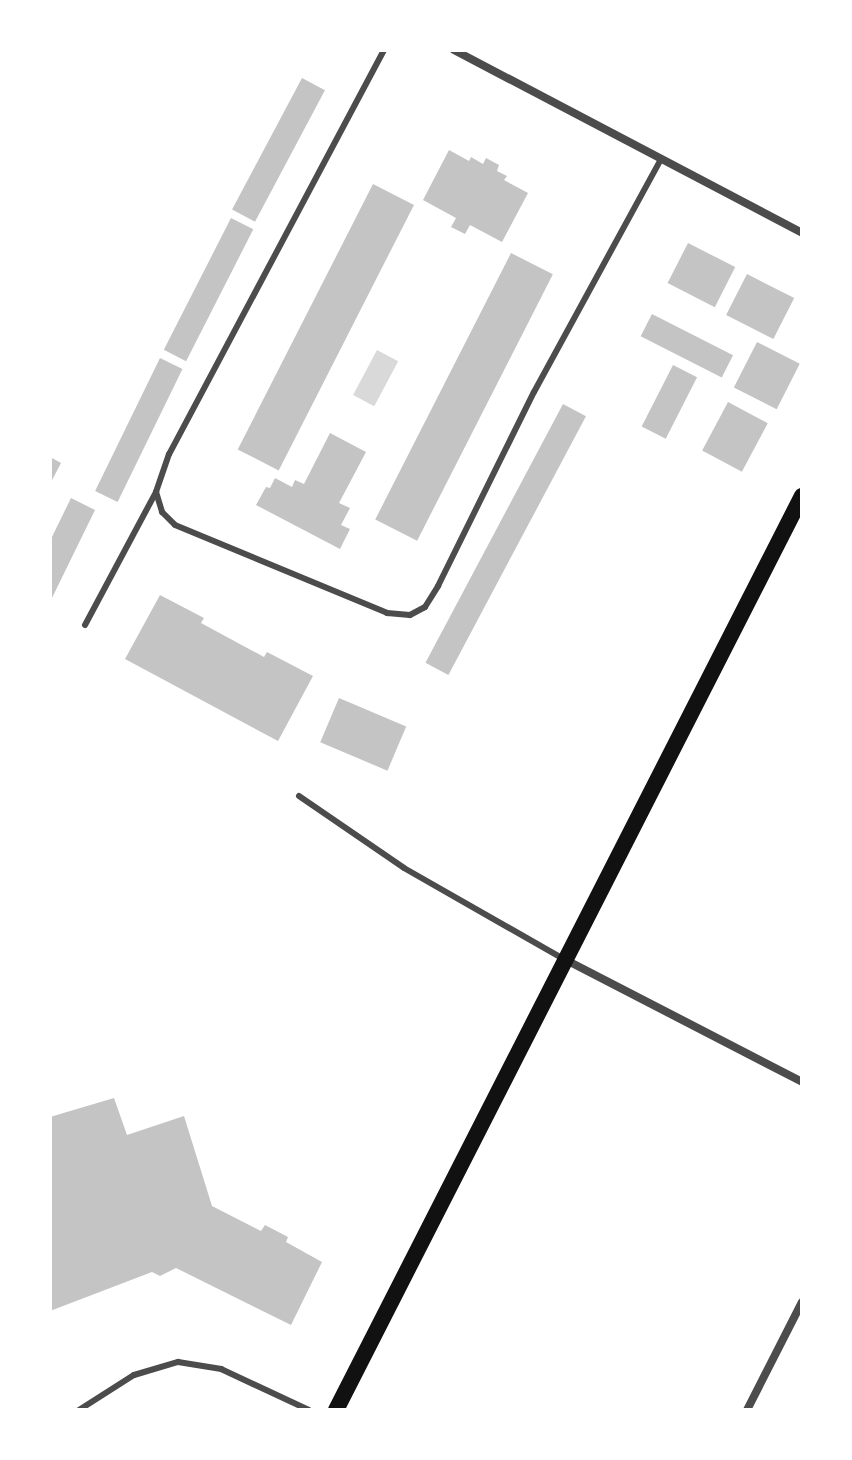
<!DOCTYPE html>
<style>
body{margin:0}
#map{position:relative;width:852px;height:1460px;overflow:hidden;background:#fff;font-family:"Exo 2",sans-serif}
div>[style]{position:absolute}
.water>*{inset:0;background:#d9d9d9;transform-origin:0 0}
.building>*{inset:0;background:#c4c4c4;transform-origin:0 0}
.service>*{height:6px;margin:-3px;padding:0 3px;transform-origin:3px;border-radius:3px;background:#4c4c4c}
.minor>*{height:8px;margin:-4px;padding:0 4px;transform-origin:4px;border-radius:4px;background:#4c4c4c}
.secondary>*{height:16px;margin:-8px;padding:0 8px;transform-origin:8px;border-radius:8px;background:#111}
span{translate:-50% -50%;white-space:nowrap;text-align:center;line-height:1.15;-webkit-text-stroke:6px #fff;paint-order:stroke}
.frame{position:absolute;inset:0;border:52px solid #fff;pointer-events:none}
</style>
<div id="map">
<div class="water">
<div style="left:377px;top:350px;width:24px;height:51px;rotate:28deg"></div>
</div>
<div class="building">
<div style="left:302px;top:78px;width:26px;height:149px;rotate:28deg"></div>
<div style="clip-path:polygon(449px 150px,469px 161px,471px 157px,483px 164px,486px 158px,499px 165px,497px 171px,507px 176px,504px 180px,528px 193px,502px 242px,470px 225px,465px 234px,451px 227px,456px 218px,423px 200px)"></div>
<div style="left:373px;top:184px;width:46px;height:298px;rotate:27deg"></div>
<div style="left:231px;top:218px;width:25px;height:148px;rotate:27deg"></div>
<div style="left:688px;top:243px;width:53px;height:45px;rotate:27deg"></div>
<div style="left:511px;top:253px;width:47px;height:299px;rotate:27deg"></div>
<div style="left:747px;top:274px;width:53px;height:46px;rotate:27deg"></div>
<div style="left:652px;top:314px;width:91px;height:25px;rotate:27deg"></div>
<div style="left:757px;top:342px;width:48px;height:51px;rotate:27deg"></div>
<div style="left:160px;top:358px;width:25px;height:148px;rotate:26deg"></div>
<div style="left:673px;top:365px;width:27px;height:69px;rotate:27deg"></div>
<div style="left:728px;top:402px;width:45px;height:55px;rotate:28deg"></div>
<div style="left:563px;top:404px;width:26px;height:293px;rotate:28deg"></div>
<div style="clip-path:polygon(330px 433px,366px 452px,339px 503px,350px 508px,341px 525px,350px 529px,340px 549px,256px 505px,266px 487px,270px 488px,275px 478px,292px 487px,295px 480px,304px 484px)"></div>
<div style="clip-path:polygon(50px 457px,61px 463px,50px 484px)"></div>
<div style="clip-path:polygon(71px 498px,95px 510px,50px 602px,50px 541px)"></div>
<div style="clip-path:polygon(160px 595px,204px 618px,201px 623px,264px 657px,267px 652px,313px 676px,278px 741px,125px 659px)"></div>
<div style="left:339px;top:698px;width:73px;height:48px;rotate:23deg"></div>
<div style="clip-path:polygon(114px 1098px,127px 1135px,184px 1116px,212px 1206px,261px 1231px,265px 1225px,288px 1237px,286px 1242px,322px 1262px,291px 1325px,176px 1268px,160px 1276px,152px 1272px,50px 1311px,50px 1117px)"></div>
</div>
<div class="service">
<div style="left:384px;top:50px;width:458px;rotate:118deg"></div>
<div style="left:169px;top:454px;width:40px;rotate:108.9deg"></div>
<div style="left:156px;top:492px;width:21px;rotate:73deg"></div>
<div style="left:162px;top:512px;width:18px;rotate:45deg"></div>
<div style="left:175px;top:525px;width:230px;rotate:22.5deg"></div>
<div style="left:387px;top:613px;width:23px;rotate:5deg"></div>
<div style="left:410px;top:615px;width:17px;rotate:-28deg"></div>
<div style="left:425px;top:607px;width:25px;rotate:-58deg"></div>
<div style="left:438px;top:586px;width:216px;rotate:-63.7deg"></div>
<div style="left:534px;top:392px;width:265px;rotate:-61.4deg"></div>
<div style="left:85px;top:625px;width:151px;rotate:-61.9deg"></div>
<div style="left:299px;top:796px;width:127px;rotate:34.4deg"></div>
<div style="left:404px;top:868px;width:185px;rotate:29.7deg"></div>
<div style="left:79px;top:1410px;width:65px;rotate:-32.5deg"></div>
<div style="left:134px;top:1375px;width:46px;rotate:-16.5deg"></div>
<div style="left:178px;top:1362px;width:44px;rotate:9.2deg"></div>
<div style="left:221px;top:1369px;width:97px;rotate:25deg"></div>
</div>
<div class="minor">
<div style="left:454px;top:50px;width:393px;rotate:27.7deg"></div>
<div style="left:566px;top:960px;width:266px;rotate:27.3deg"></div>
<div style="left:747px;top:1410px;width:121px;rotate:-63deg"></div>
</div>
<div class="secondary">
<div style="left:336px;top:1410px;width:1026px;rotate:-62.99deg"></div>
</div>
<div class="frame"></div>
</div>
